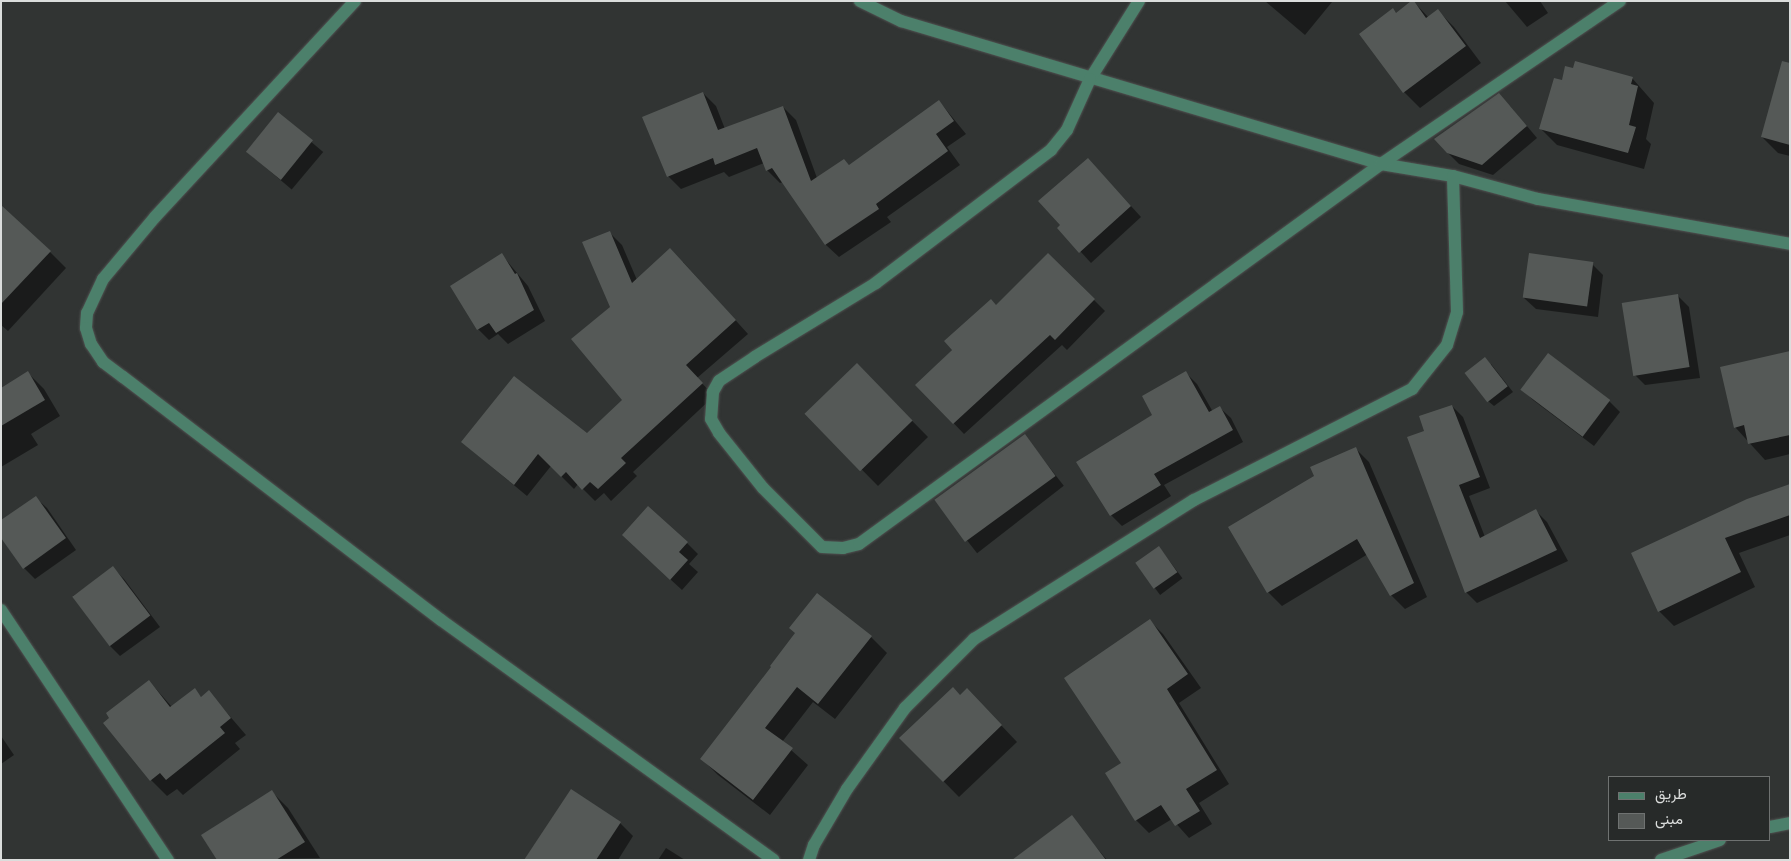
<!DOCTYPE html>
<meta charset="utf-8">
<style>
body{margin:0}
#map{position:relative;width:1791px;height:861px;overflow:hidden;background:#313433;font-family:Georgia,Vazirmatn,serif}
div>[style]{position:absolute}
.shadow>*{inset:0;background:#0007;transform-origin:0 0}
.building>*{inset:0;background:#555957;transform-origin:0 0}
.roads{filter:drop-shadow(0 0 1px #505251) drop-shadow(0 0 1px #505251)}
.minor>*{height:12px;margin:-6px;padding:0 6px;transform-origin:6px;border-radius:6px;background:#4c806b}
span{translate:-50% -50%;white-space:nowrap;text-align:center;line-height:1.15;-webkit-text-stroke:4.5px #272a29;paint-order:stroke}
.frame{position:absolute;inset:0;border:2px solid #dbdddc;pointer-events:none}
.legend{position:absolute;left:1608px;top:776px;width:162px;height:65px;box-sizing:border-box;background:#272a29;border:1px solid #6f7271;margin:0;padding:6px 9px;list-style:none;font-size:15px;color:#dbdddc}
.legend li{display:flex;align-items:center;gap:10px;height:25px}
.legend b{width:25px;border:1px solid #6f7271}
</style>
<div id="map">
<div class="shadow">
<div style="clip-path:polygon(1265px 1px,1332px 1px,1332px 2px,1305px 35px)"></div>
<div style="clip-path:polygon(1413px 1px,1429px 18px,1438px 11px,1454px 27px,1481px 63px,1420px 108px,1404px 92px,1360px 34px,1397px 14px)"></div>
<div style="clip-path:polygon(1505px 1px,1540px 1px,1548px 13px,1527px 27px)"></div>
<div style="clip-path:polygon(1632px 78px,1654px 103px,1646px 139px,1651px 144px,1644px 169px,1557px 145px,1541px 129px,1563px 81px)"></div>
<div style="clip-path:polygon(1790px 78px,1790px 156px,1778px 153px,1762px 137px)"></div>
<div style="clip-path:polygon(703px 93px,716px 106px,725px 129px,783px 107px,796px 120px,817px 178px,844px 160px,850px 166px,939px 101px,966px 134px,947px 147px,960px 165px,887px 217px,891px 222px,839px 257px,826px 245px,783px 182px,780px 183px,767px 170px,764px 163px,729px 177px,724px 172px,681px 189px,668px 176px)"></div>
<div style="clip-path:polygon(1510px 106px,1537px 138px,1493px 175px,1459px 164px,1448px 153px)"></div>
<div style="left:278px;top:114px;width:59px;height:49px;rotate:40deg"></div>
<div style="clip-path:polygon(1088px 159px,1141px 217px,1091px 263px,1059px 228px)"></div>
<div style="clip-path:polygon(1px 225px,50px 252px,66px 268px,8px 331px,1px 325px)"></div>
<div style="clip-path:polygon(609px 232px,622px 245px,637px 280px,683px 262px,748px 334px,697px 378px,714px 396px,633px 472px,637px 476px,611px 501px,604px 493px,595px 501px,578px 484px,574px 489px,551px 466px,527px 496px,462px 442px,587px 435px,624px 400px,611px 307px)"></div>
<div style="clip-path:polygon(1048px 254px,1105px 311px,1067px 350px,1062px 345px,964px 434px,917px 385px)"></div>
<div style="clip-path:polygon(502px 255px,528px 286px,545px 321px,508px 344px,498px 334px,489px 340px,478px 329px)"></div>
<div style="clip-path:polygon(1592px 264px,1603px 275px,1598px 317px,1536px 309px,1524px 298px)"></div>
<div style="clip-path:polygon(1678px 296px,1689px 307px,1700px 378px,1645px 385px,1634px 374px)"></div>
<div style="clip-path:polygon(1790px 352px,1790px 454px,1765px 460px,1735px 427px)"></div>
<div style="clip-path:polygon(1491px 364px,1513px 392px,1494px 406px,1488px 401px)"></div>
<div style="clip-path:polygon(28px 373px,44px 389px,60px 416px,31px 434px,38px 445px,1px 467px,1px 389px)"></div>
<div style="clip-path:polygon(1186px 373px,1197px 384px,1213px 412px,1220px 408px,1231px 418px,1243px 442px,1164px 485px,1171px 496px,1122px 526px,1111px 515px,1078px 462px,1153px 415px)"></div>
<div style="clip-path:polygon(873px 381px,928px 437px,878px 486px,807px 414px)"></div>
<div style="clip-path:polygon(1522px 389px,1609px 401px,1620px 412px,1594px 446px,1533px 400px)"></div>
<div style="clip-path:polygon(1452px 406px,1463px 417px,1490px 488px,1469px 496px,1485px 537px,1536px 511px,1547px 522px,1568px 561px,1477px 603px,1466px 592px,1426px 432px)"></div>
<div style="left:1025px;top:436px;width:63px;height:110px;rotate:52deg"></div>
<div style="clip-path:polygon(1355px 448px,1369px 462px,1427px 597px,1405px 609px,1391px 595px,1368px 554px,1282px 606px,1268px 592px,1316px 476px)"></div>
<div style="clip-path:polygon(1790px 485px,1790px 535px,1739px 553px,1755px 587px,1674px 626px,1659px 611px,1633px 554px)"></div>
<div style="clip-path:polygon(36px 498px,47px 508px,76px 550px,35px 579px,24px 568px)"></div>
<div style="clip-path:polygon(687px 543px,698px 554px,689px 564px,698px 572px,682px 590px,634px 546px)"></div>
<div style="left:1159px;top:547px;width:39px;height:28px;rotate:53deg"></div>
<div style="clip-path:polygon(113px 568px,124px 579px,160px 627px,120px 656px,109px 645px,73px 596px)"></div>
<div style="clip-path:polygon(1149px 620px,1163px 634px,1201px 688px,1179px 703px,1229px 784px,1199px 803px,1212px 824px,1189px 838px,1172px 819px,1149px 833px,1136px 820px)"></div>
<div style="clip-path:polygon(871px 637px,887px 653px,835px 719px,813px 702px,782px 742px,808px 765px,770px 815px,718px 775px,702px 759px,773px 668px)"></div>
<div style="clip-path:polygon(149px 681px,172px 707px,194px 690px,202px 698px,209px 692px,246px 735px,235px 743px,240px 749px,183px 795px,177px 789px,167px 796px,151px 780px,105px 723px)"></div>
<div style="clip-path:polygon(983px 706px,1017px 742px,959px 797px,901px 738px)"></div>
<div style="clip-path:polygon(1px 736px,14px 755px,1px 764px)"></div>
<div style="clip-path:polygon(272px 792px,288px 808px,320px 858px,219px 860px)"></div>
<div style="clip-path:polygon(1071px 817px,1107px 860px,1034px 860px)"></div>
<div style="clip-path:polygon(620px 823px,633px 836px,618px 860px,525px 860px)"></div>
<div style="clip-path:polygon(666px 848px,685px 860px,658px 860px)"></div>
</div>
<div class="building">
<div style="clip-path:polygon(1411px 1px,1414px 1px,1426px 18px,1438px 9px,1466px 46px,1403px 93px,1359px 34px,1393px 8px,1396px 13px)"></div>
<div style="clip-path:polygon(1575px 61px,1633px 77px,1631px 84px,1638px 86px,1629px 125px,1636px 127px,1628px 153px,1539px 129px,1554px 78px,1562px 80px,1565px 66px,1573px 68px)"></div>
<div style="clip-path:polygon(1782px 61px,1790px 63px,1790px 145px,1761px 137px)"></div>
<div style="clip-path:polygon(703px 92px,718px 130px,783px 106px,811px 181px,844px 159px,849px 165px,939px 100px,954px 121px,936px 134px,948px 151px,876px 204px,879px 209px,825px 245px,772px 168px,766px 171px,757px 148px,715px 165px,713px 158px,667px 177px,642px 117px)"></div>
<div style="clip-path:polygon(1499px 93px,1527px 126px,1482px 165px,1447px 153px,1434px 139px)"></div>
<div style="left:278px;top:112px;width:45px;height:51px;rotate:39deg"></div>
<div style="clip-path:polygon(1088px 158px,1131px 206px,1079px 253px,1057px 228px,1060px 225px,1038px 201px)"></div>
<div style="clip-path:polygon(1px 205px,51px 251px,1px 304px)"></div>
<div style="clip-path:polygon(610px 231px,632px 283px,670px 248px,736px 320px,686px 365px,703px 383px,621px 458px,626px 463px,598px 489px,590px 482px,582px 490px,566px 472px,561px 477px,538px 454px,514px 485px,461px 442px,514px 376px,587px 433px,622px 400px,571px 339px,610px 307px,582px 242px)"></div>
<div style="clip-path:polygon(502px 253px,515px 274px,517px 273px,534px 310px,496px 333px,489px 323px,477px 330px,450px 286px)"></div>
<div style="clip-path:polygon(1048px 253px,1095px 299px,1055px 340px,1050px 335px,953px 424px,915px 385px,952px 350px,944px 341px,991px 299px,996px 305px)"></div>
<div style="left:1529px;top:253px;width:65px;height:45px;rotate:8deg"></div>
<div style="left:1678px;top:294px;width:74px;height:57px;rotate:81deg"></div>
<div style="clip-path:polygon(1790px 351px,1790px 435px,1748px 444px,1744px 425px,1734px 428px,1720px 367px)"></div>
<div style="left:1548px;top:353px;width:78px;height:46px;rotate:37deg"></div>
<div style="left:1485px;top:357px;width:37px;height:26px;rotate:52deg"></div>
<div style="left:857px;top:363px;width:80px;height:73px;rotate:46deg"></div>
<div style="clip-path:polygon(28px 371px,45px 400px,1px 426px,1px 388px)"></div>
<div style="clip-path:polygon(1186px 371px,1209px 412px,1220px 406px,1233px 430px,1154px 474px,1161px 485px,1110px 516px,1076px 462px,1152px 415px,1142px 396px)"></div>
<div style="clip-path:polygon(1452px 405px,1480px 477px,1459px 485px,1480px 538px,1536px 509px,1557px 550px,1465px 593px,1407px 437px,1424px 431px,1419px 416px)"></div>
<div style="left:1025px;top:434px;width:52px;height:112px;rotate:54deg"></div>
<div style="clip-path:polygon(1356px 447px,1414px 583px,1390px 596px,1357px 539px,1267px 593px,1228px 527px,1314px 476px,1310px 467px)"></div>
<div style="clip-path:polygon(1790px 484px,1790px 515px,1725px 538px,1741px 572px,1658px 612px,1631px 553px,1747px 499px)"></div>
<div style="clip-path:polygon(36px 496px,66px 538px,23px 569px,1px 538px,1px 520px)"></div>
<div style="clip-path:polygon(648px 506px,688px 542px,679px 552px,688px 560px,670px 580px,622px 535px)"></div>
<div style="left:1159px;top:546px;width:32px;height:29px;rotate:55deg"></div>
<div style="left:113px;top:566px;width:62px;height:51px;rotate:53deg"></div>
<div style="clip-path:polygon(817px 593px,872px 636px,818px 704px,797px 687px,765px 728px,793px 748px,753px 800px,700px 759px,771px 667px,770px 666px,795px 633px,789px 628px)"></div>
<div style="clip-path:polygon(1150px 619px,1188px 674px,1167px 689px,1217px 770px,1186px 789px,1200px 811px,1175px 826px,1161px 805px,1135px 821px,1105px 773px,1121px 763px,1064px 678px)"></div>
<div style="clip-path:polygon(149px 680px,170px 707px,195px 688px,201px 697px,209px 690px,231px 718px,220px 727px,225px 733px,166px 780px,160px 773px,150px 781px,103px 723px,109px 718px,106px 713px)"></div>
<div style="clip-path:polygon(953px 687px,960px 695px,967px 688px,1002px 725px,943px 782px,899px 738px)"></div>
<div style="clip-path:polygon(571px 789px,621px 822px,596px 860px,524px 860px)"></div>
<div style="clip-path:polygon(272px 790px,305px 842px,276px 860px,217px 860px,201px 835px)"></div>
<div style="clip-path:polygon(1072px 815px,1106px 860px,1012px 860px)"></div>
</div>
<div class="roads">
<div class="minor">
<div style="left:355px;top:1px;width:294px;rotate:132.8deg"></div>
<div style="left:155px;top:217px;width:81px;rotate:130deg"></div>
<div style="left:103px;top:279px;width:38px;rotate:115deg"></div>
<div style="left:87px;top:313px;width:15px;rotate:94deg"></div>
<div style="left:86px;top:328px;width:17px;rotate:73deg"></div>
<div style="left:91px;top:344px;width:22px;rotate:56deg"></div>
<div style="left:103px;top:362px;width:25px;rotate:37deg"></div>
<div style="left:123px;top:377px;width:400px;rotate:37.4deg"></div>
<div style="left:441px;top:620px;width:410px;rotate:35.8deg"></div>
<div style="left:860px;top:1px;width:46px;rotate:26deg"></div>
<div style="left:901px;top:21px;width:501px;rotate:16.59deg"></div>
<div style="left:1381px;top:164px;width:73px;rotate:9.5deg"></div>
<div style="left:1453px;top:176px;width:88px;rotate:15.1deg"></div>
<div style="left:1538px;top:199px;width:256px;rotate:10.1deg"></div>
<div style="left:1139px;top:1px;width:92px;rotate:122.1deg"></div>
<div style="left:1090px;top:79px;width:56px;rotate:114.3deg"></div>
<div style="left:1067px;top:130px;width:26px;rotate:129deg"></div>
<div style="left:1051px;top:150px;width:220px;rotate:142.8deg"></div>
<div style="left:876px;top:283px;width:142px;rotate:148.6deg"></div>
<div style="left:755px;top:357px;width:43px;rotate:146.3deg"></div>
<div style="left:719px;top:381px;width:13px;rotate:119deg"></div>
<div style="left:713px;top:392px;width:27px;rotate:94deg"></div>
<div style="left:711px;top:419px;width:16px;rotate:60deg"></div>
<div style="left:719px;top:433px;width:70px;rotate:51.3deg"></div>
<div style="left:763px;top:488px;width:83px;rotate:45deg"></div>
<div style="left:822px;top:547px;width:21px;rotate:3deg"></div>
<div style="left:843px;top:548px;width:16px;rotate:-14deg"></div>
<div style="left:859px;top:544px;width:646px;rotate:-36.05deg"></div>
<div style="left:1381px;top:164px;width:289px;rotate:-34.3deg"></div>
<div style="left:1px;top:610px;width:301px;rotate:56.3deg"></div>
<div style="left:1770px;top:827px;width:20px;rotate:-11deg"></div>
<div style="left:809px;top:860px;width:16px;rotate:-72deg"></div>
<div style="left:814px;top:845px;width:65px;rotate:-59.5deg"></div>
<div style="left:847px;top:789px;width:100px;rotate:-54.4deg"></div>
<div style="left:905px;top:708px;width:98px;rotate:-45deg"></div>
<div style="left:974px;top:639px;width:260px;rotate:-32.3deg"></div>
<div style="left:1194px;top:500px;width:245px;rotate:-27deg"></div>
<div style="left:1412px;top:389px;width:56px;rotate:-51.5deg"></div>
<div style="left:1447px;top:345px;width:34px;rotate:-73deg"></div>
<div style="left:1457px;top:312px;width:136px;rotate:-91.7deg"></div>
<div style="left:1661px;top:860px;width:62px;rotate:-18.7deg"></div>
</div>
</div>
<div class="frame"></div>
<ul class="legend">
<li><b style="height:6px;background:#4c806b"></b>طريق</li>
<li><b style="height:14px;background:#555957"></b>مبنى</li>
</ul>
</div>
